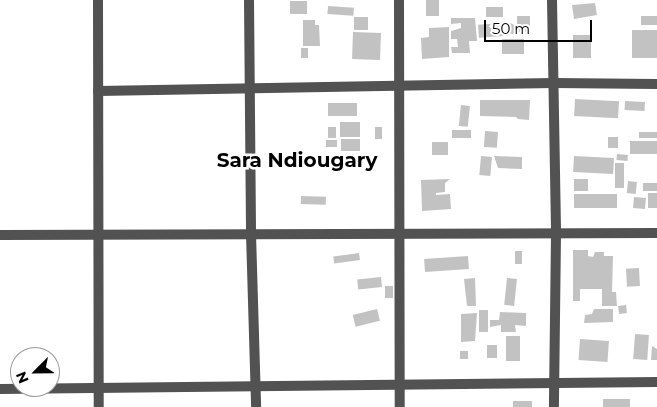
<!DOCTYPE html>
<style>
body{margin:0}
#map{position:relative;width:657px;height:407px;overflow:hidden;background:#fff;font-family:Montserrat,sans-serif}
div>[style]{position:absolute}
.building>*{inset:0;background:#c2c2c2;transform-origin:0 0}
.street>*{height:10px;margin:-5px;padding:0 5px;transform-origin:5px;border-radius:5px;background:#525252}
span{translate:-50% -50%;white-space:nowrap;text-align:center;line-height:1.15;-webkit-text-stroke:5px #fff;paint-order:stroke}
.district-label{font-size:20px;color:#000;font-weight:700}
.north{position:absolute;left:10px;top:347px;width:50px;height:50px;box-sizing:border-box;background:#fff;border:1px solid #999;border-radius:50%;rotate:247deg;font-size:14px;font-weight:700;line-height:20px;text-align:center;color:#000}
.north::after{content:'';display:block;margin:auto;width:18px;height:22px;background:#000;clip-path:polygon(50% 0,100% 100%,50% 72%,0 100%)}
.scale{position:absolute;left:484px;top:20px;width:108px;height:22px;box-sizing:border-box;border:2px solid #000;border-top:0;padding-left:6px;font-size:15px;line-height:18px;white-space:nowrap;color:#000;-webkit-text-stroke:4px #fff;paint-order:stroke}
</style>
<div id="map">
<div class="building">
<div style="left:426px;top:0;width:13px;height:16px"></div>
<div style="left:290px;top:1px;width:17px;height:13px"></div>
<div style="clip-path:polygon(595px 3px,597px 15px,574px 19px,572px 5px)"></div>
<div style="left:328px;top:6px;width:26px;height:8px;rotate:4deg"></div>
<div style="left:486px;top:7px;width:17px;height:10px"></div>
<div style="left:517px;top:16px;width:13px;height:16px"></div>
<div style="left:657px;top:16px;width:9px;height:16px;rotate:90deg"></div>
<div style="left:354px;top:17px;width:14px;height:13px"></div>
<div style="clip-path:polygon(451px 18px,475px 18px,477px 41px,469px 41px,470px 53px,452px 53px,451px 47px,458px 47px,457px 39px,451px 39px,451px 31px,461px 28px,461px 23px,451px 24px)"></div>
<div style="clip-path:polygon(303px 20px,315px 20px,315px 25px,319px 25px,320px 46px,303px 46px)"></div>
<div style="left:502px;top:23px;width:13px;height:24px;rotate:86deg"></div>
<div style="clip-path:polygon(510px 23px,517px 26px,517px 35px,508px 33px)"></div>
<div style="clip-path:polygon(449px 27px,449px 57px,422px 59px,421px 38px,429px 37px,429px 28px)"></div>
<div style="left:657px;top:30px;width:28px;height:25px;rotate:90deg"></div>
<div style="left:353px;top:32px;width:28px;height:27px;rotate:2deg"></div>
<div style="left:573px;top:35px;width:18px;height:23px"></div>
<div style="left:524px;top:39px;width:15px;height:22px;rotate:90deg"></div>
<div style="left:301px;top:48px;width:7px;height:10px"></div>
<div style="left:575px;top:99px;width:44px;height:17px;rotate:3deg"></div>
<div style="clip-path:polygon(480px 100px,530px 100px,529px 120px,518px 119px,516px 117px,480px 116px)"></div>
<div style="left:625px;top:101px;width:20px;height:9px;rotate:3deg"></div>
<div style="left:328px;top:103px;width:29px;height:13px"></div>
<div style="left:461px;top:105px;width:9px;height:21px;rotate:6deg"></div>
<div style="left:340px;top:122px;width:20px;height:15px"></div>
<div style="left:328px;top:127px;width:8px;height:11px"></div>
<div style="left:375px;top:127px;width:7px;height:12px"></div>
<div style="left:452px;top:130px;width:19px;height:8px"></div>
<div style="left:485px;top:131px;width:13px;height:16px;rotate:4deg"></div>
<div style="left:657px;top:132px;width:6px;height:18px;rotate:90deg"></div>
<div style="left:608px;top:137px;width:10px;height:11px"></div>
<div style="left:341px;top:139px;width:19px;height:12px"></div>
<div style="left:326px;top:140px;width:11px;height:7px"></div>
<div style="left:657px;top:141px;width:13px;height:27px;rotate:90deg"></div>
<div style="left:432px;top:142px;width:16px;height:13px"></div>
<div style="left:617px;top:154px;width:11px;height:6px;rotate:5deg"></div>
<div style="left:481px;top:156px;width:11px;height:19px;rotate:5deg"></div>
<div style="clip-path:polygon(494px 156px,522px 157px,522px 169px,498px 168px)"></div>
<div style="left:574px;top:156px;width:40px;height:16px;rotate:3deg"></div>
<div style="left:615px;top:163px;width:9px;height:25px"></div>
<div style="clip-path:polygon(450px 179px,445px 183px,445px 192px,436px 193px,436px 195px,450px 194px,451px 209px,422px 211px,421px 180px)"></div>
<div style="left:574px;top:179px;width:14px;height:12px"></div>
<div style="left:628px;top:181px;width:9px;height:12px;rotate:6deg"></div>
<div style="left:643px;top:183px;width:14px;height:8px"></div>
<div style="left:648px;top:193px;width:9px;height:15px"></div>
<div style="left:574px;top:194px;width:43px;height:14px"></div>
<div style="left:301px;top:196px;width:25px;height:8px;rotate:2deg"></div>
<div style="left:634px;top:197px;width:12px;height:11px;rotate:5deg"></div>
<div style="clip-path:polygon(573px 250px,588px 250px,588px 256px,593px 257px,595px 252px,604px 252px,604px 256px,613px 256px,612px 292px,616px 292px,617px 306px,602px 306px,602px 289px,580px 289px,580px 301px,573px 301px)"></div>
<div style="left:515px;top:251px;width:7px;height:13px"></div>
<div style="left:359px;top:253px;width:7px;height:26px;rotate:82deg"></div>
<div style="left:468px;top:256px;width:13px;height:44px;rotate:86deg"></div>
<div style="left:639px;top:268px;width:18px;height:13px;rotate:87deg"></div>
<div style="left:381px;top:277px;width:10px;height:24px;rotate:84deg"></div>
<div style="clip-path:polygon(475px 278px,476px 306px,467px 306px,464px 279px)"></div>
<div style="left:507px;top:278px;width:10px;height:27px;rotate:6deg"></div>
<div style="left:385px;top:286px;width:8px;height:12px"></div>
<div style="left:626px;top:305px;width:8px;height:8px;rotate:83deg"></div>
<div style="left:377px;top:309px;width:12px;height:25px;rotate:76deg"></div>
<div style="clip-path:polygon(594px 309px,613px 309px,613px 322px,584px 323px,585px 315px,592px 314px)"></div>
<div style="left:488px;top:310px;width:22px;height:9px;rotate:90deg"></div>
<div style="clip-path:polygon(500px 312px,526px 313px,526px 326px,515px 325px,516px 332px,501px 332px,501px 325px,490px 327px,490px 320px,499px 320px)"></div>
<div style="clip-path:polygon(477px 313px,475px 341px,461px 342px,461px 314px)"></div>
<div style="left:635px;top:334px;width:14px;height:25px;rotate:4deg"></div>
<div style="left:506px;top:336px;width:14px;height:25px"></div>
<div style="left:580px;top:339px;width:29px;height:21px;rotate:4deg"></div>
<div style="left:487px;top:345px;width:10px;height:13px"></div>
<div style="clip-path:polygon(652px 346px,657px 349px,657px 360px,651px 360px)"></div>
<div style="left:460px;top:351px;width:8px;height:8px"></div>
<div style="left:603px;top:399px;width:27px;height:8px"></div>
<div style="left:513px;top:401px;width:19px;height:6px"></div>
</div>
<div class="street">
<div style="left:98px;top:0;width:407px;rotate:89.9deg"></div>
<div style="left:249px;top:0;width:234px;rotate:89.5deg"></div>
<div style="left:251px;top:234px;width:173px;rotate:88.3deg"></div>
<div style="left:399px;top:0;width:407px;rotate:89.9deg"></div>
<div style="left:552px;top:0;width:235px;rotate:89deg"></div>
<div style="left:556px;top:235px;width:172px;rotate:90.7deg"></div>
<div style="left:98px;top:91px;width:455px;rotate:-1deg"></div>
<div style="left:553px;top:83px;width:104px;rotate:0.6deg"></div>
<div style="left:0;top:235px;width:657px;rotate:-0.17deg"></div>
<div style="left:0;top:389px;width:657px;rotate:-0.61deg"></div>
</div>
<div class="district-label">
<span style="left:297px;top:160px">Sara Ndiougary</span>
</div>
<div class="north">N</div>
<div class="scale">50 m</div>
</div>
